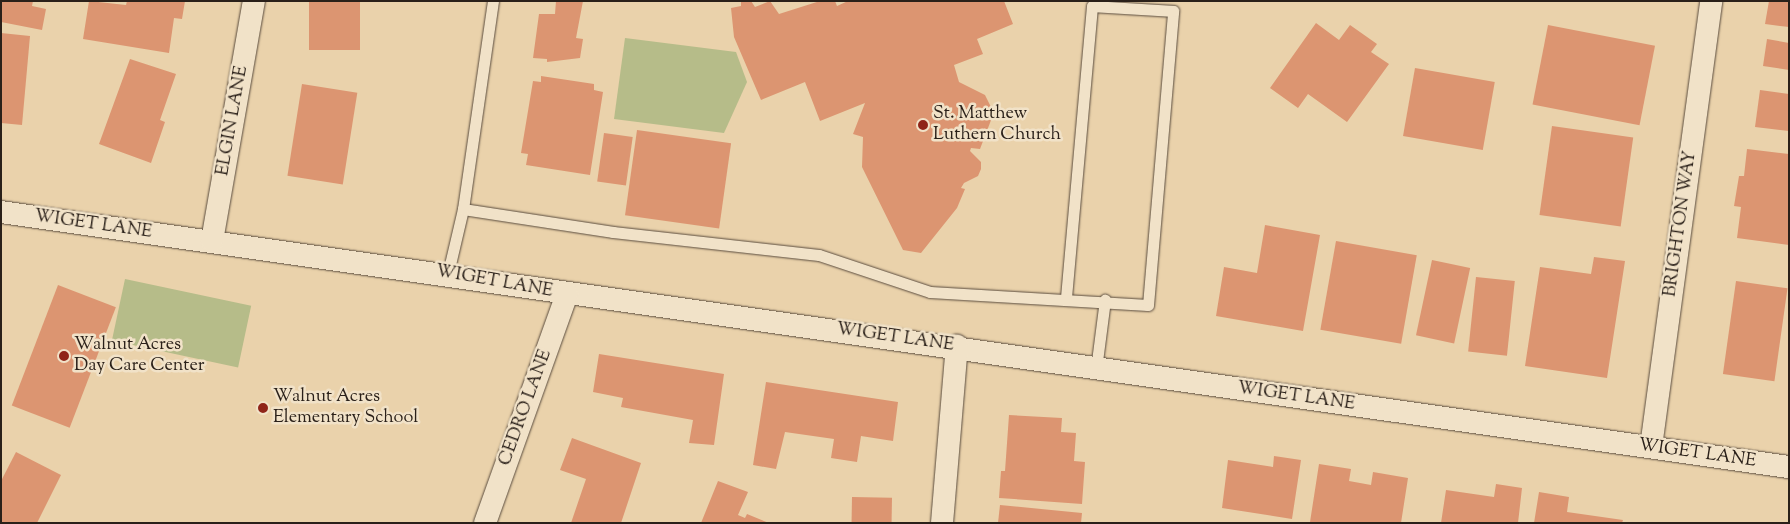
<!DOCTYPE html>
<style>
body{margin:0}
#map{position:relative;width:1790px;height:524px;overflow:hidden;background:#ead2ab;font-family:"Sorts Mill Goudy",serif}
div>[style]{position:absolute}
.green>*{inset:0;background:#b6bc89;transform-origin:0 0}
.building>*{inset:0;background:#dc9571;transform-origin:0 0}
.roads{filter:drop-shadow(0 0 1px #5a4c3e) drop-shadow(0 0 1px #5a4c3e)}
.service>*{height:11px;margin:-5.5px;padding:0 5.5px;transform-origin:5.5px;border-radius:5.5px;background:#f1e2c8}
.minor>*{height:22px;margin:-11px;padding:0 11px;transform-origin:11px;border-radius:11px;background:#f1e2c8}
.dots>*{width:14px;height:14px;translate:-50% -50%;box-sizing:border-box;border:2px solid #f1e2c8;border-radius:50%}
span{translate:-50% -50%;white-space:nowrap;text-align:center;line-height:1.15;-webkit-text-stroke:5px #f1e2c8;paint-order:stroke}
.poi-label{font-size:18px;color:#2a2019}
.left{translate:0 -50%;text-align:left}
.street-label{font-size:18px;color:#2a2019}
.frame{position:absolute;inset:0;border:2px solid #2a2019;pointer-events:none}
</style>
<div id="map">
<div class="green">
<div style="clip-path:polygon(625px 38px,736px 52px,747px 82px,724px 133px,614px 119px)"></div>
<div style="left:125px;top:279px;width:129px;height:63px;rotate:12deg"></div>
</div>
<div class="building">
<div style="clip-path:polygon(1px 1px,33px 1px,32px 6px,46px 9px,42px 30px,1px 22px)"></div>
<div style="clip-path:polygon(89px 1px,126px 5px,127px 1px,185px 1px,182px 19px,174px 18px,169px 53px,83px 39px)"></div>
<div style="left:309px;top:1px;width:51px;height:49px"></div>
<div style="clip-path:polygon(556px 1px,583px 1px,576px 38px,583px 39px,580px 58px,547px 62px,547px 59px,533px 58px,539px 14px,555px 14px)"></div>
<div style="clip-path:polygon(741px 1px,751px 1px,755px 7px,770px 1px,779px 14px,820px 1px,835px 1px,837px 6px,848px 1px,1004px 1px,1013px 24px,977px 39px,983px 54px,954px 65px,959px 82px,985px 95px,991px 107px,990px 113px,993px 115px,980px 149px,971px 148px,970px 151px,981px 162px,981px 169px,978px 176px,964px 183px,961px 188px,965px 189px,957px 208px,921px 253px,903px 250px,862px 167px,863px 137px,853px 134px,865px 103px,820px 121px,805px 82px,761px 100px,734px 37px,731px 8px,741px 6px)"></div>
<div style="clip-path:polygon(1769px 1px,1789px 1px,1789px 27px,1765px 24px)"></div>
<div style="clip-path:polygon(1316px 23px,1339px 40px,1350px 25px,1377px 44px,1371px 52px,1389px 64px,1347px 122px,1308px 94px,1298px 108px,1270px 88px)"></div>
<div style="left:1548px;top:25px;width:109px;height:81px;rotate:11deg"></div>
<div style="clip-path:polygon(1px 33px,30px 36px,22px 125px,1px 123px)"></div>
<div style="clip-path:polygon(1767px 39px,1789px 43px,1789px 70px,1763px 66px)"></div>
<div style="clip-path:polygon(130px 59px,176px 74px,160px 120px,165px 122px,151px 163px,99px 144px)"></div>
<div style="left:1415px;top:68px;width:81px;height:69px;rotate:10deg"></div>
<div style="clip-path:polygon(541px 76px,594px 84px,594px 90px,603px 92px,590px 175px,526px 165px,528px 154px,521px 153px,533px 81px,541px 82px)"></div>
<div style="left:302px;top:84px;width:56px;height:93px;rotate:9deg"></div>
<div style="clip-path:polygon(1760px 90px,1789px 94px,1789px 131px,1755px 127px)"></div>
<div style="left:1552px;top:126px;width:82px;height:90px;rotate:8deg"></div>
<div style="left:637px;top:130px;width:95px;height:86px;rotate:8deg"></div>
<div style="left:604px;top:133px;width:29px;height:49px;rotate:8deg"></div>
<div style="clip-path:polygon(1747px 149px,1789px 154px,1789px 245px,1737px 238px,1741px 207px,1734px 206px,1739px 176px,1744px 176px)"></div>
<div style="clip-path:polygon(1265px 225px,1320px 235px,1303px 331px,1216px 316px,1224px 267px,1257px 273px)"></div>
<div style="left:1336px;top:241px;width:82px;height:90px;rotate:10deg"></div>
<div style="clip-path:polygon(1594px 257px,1625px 261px,1607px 378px,1525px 366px,1540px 267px,1591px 274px)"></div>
<div style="left:1432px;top:260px;width:39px;height:77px;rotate:12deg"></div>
<div style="left:1476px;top:277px;width:39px;height:75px;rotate:6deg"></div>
<div style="left:1736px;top:281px;width:52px;height:94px;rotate:8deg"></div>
<div style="left:58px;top:285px;width:62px;height:129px;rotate:21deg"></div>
<div style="clip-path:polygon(599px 354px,724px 374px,714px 445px,689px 443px,693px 420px,621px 407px,623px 398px,593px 392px)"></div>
<div style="clip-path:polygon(766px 382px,898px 402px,893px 441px,861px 436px,857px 462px,831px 458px,834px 439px,785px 432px,776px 469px,753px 465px)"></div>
<div style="clip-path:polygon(1009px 415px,1062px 418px,1061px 432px,1076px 433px,1074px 461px,1085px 462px,1082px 504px,999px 498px,1001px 471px,1005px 471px)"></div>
<div style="clip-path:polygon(572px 438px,641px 463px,621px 523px,571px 523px,586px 479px,560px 470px)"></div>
<div style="clip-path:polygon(16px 452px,61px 475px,37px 523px,1px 523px,1px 481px)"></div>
<div style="clip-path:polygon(1274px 456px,1301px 460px,1292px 519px,1222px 508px,1228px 460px,1273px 467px)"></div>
<div style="clip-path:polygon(1319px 464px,1351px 469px,1349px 481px,1371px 485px,1373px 472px,1408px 478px,1401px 523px,1310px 522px)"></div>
<div style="clip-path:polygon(718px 481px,748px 492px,738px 515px,745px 518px,747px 514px,769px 523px,701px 523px)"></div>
<div style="clip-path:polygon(1496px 484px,1522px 488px,1518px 523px,1441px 523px,1446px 490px,1494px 497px)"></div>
<div style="clip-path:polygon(1539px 492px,1569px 497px,1567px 512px,1623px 520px,1622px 523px,1534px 523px)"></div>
<div style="left:852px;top:497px;width:40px;height:26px;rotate:1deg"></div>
<div style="clip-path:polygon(1000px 505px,1082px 513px,1081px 523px,998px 523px)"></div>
</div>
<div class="roads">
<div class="service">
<div style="left:463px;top:209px;width:152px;rotate:8.7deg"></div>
<div style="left:613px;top:232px;width:207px;rotate:6.4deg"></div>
<div style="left:819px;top:255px;width:117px;rotate:18.4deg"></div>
<div style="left:930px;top:292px;width:218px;rotate:3.4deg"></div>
<div style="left:1148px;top:305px;width:295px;rotate:-85.1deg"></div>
<div style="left:1173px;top:11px;width:81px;rotate:-176.5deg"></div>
<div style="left:1092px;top:6px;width:293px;rotate:95.1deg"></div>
<div style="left:448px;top:273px;width:66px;rotate:-76.8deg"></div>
<div style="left:463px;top:209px;width:210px;rotate:-81.8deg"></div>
<div style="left:1096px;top:369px;width:70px;rotate:-82.6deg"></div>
</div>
<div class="minor">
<div style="left:1px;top:212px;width:1806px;rotate:8.12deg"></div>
<div style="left:212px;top:241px;width:244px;rotate:-80.1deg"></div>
<div style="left:1651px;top:447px;width:450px;rotate:-82.3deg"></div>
<div style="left:485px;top:523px;width:243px;rotate:-70.3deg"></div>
<div style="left:942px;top:523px;width:178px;rotate:-85.2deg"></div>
</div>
</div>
<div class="dots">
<div style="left:923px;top:125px;background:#8f2418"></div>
<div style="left:64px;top:356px;background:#8f2418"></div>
<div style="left:263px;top:408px;background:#8f2418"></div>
</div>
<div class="poi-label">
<span class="left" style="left:933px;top:125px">St. Matthew<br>Luthern Church</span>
<span class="left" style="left:74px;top:356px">Walnut Acres<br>Day Care Center</span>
<span class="left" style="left:273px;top:408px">Walnut Acres<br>Elementary School</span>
</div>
<div class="street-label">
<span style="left:233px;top:121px;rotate:-80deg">ELGIN LANE</span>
<span style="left:1681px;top:224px;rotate:-82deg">BRIGHTON WAY</span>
<span style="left:93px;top:225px;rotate:8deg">WIGET LANE</span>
<span style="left:494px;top:282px;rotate:10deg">WIGET LANE</span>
<span style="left:895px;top:338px;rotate:8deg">WIGET LANE</span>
<span style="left:1296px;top:397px;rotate:8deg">WIGET LANE</span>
<span style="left:526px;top:408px;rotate:-70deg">CEDRO LANE</span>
<span style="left:1697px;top:454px;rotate:8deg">WIGET LANE</span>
</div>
<div class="frame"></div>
</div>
